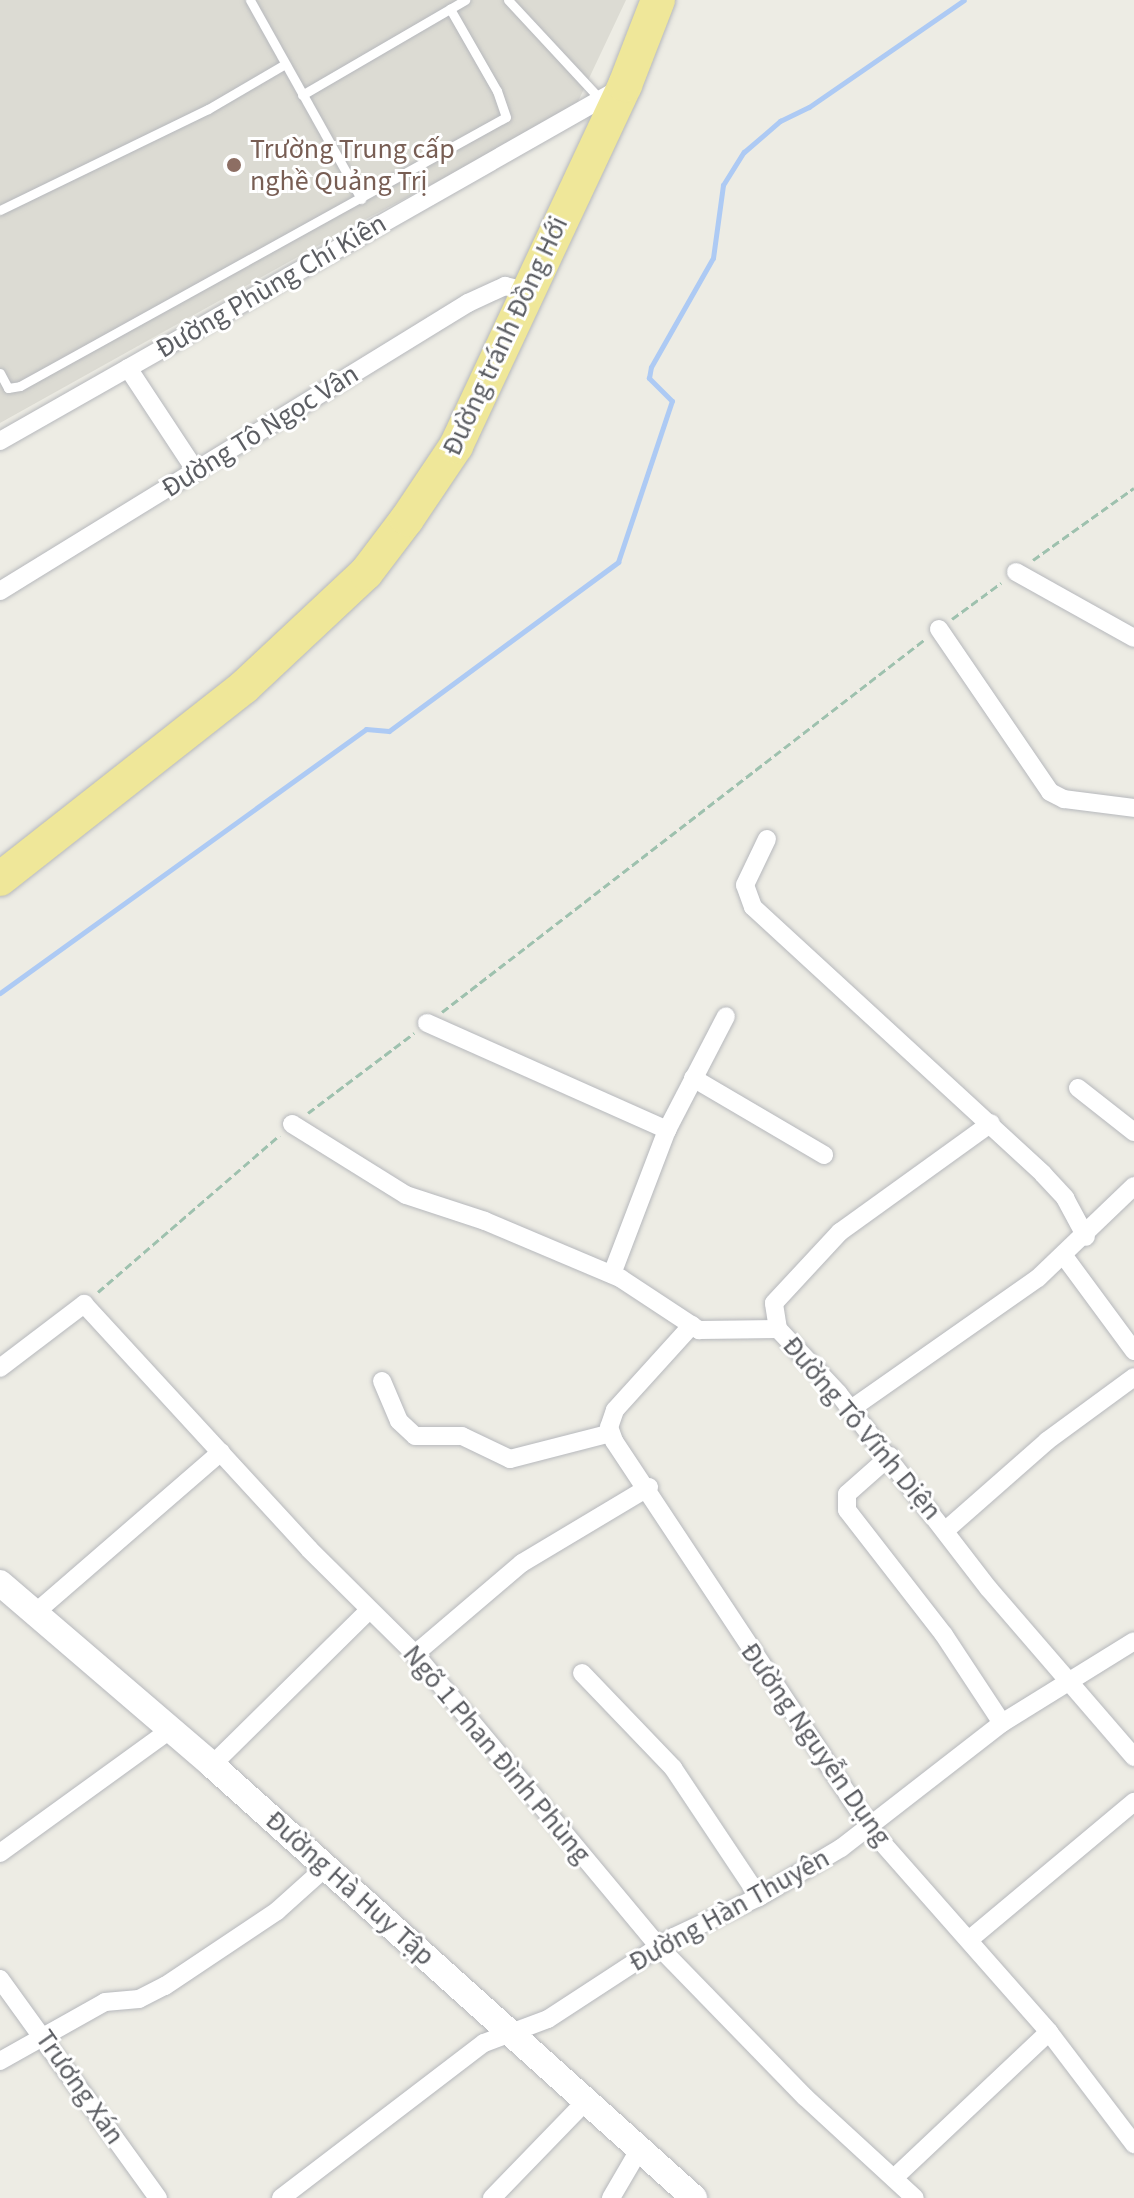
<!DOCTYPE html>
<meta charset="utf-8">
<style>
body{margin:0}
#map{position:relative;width:1134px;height:2198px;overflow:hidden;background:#edece4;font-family:"Source Sans 3",sans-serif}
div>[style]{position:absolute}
.education>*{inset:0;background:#dcdbd3}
.stream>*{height:5px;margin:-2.5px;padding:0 2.5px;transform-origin:2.5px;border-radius:2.5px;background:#adcaf4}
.path>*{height:3px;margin-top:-1.5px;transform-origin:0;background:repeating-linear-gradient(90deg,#9ec1ae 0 8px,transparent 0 12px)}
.roads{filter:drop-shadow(0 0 2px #b6b8bc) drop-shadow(0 0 2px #b6b8bc)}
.lane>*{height:9px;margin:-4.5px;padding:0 4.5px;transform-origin:4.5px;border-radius:4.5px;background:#fff}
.street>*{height:18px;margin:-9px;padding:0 9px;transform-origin:9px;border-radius:9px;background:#fff}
.secondary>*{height:26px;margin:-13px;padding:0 13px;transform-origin:13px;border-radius:13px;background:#fff}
.highway>*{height:34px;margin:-17px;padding:0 17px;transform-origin:17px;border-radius:17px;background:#efe799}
.dots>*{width:22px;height:22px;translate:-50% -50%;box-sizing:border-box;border:4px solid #fff;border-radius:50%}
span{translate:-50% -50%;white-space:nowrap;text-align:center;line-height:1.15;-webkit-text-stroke:6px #fff;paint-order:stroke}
.education-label{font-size:28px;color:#785e54}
.left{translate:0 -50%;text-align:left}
.street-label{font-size:28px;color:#5c5e63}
</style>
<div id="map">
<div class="education">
<div style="clip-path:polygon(0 0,626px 0,574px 110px,364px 220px,0 423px)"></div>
</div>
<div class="stream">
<div style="left:0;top:993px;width:451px;rotate:-35.8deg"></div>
<div style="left:366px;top:729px;width:23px;rotate:5deg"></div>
<div style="left:389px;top:731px;width:285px;rotate:-36.4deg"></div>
<div style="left:618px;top:562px;width:170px;rotate:-71.5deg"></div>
<div style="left:672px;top:401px;width:33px;rotate:-135deg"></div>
<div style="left:649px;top:378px;width:11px;rotate:-80deg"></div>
<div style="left:651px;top:367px;width:125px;rotate:-60.4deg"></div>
<div style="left:713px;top:258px;width:74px;rotate:-82.2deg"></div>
<div style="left:723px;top:185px;width:39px;rotate:-58deg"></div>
<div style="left:744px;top:152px;width:48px;rotate:-40.7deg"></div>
<div style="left:780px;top:121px;width:32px;rotate:-26deg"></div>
<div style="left:809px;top:107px;width:188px;rotate:-34.6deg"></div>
</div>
<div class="path">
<div style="left:1033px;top:560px;width:124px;rotate:-35.5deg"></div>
<div style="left:952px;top:619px;width:61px;rotate:-36.3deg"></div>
<div style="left:442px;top:1012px;width:609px;rotate:-37.66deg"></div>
<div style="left:308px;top:1113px;width:133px;rotate:-37deg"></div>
<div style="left:98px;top:1292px;width:240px;rotate:-40.8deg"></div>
</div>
<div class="roads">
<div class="lane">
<div style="left:250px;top:0;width:228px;rotate:60.8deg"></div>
<div style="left:508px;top:0;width:135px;rotate:47.1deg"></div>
<div style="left:302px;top:95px;width:189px;rotate:-30.2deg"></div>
<div style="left:0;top:210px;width:231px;rotate:-25.9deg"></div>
<div style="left:208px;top:109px;width:89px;rotate:-30.3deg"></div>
<div style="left:0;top:373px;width:17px;rotate:62deg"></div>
<div style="left:8px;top:388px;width:12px;rotate:-9deg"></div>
<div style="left:20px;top:386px;width:555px;rotate:-28.96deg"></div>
<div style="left:506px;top:117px;width:28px;rotate:-109deg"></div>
<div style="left:497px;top:91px;width:95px;rotate:-119.8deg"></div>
</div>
<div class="street">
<div style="left:128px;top:368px;width:123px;rotate:56.6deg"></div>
<div style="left:0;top:441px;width:712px;rotate:-29.63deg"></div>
<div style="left:1016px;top:572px;width:135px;rotate:29.2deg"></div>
<div style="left:0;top:591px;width:550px;rotate:-31.61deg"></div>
<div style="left:468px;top:303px;width:41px;rotate:-24.7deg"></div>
<div style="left:505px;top:286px;width:21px;rotate:14deg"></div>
<div style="left:939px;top:629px;width:197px;rotate:55.7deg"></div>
<div style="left:1050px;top:792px;width:16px;rotate:27deg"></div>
<div style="left:1064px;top:799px;width:71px;rotate:7.3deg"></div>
<div style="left:767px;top:839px;width:51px;rotate:115.6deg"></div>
<div style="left:745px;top:885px;width:23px;rotate:70deg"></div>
<div style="left:753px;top:907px;width:394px;rotate:42.6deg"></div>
<div style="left:1043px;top:1174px;width:33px;rotate:47deg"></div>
<div style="left:1065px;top:1198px;width:44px;rotate:61.7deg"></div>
<div style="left:427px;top:1023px;width:263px;rotate:24deg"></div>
<div style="left:693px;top:1078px;width:152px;rotate:30.4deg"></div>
<div style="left:1078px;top:1088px;width:71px;rotate:38.2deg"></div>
<div style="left:292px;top:1124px;width:134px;rotate:31.9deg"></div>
<div style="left:406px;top:1195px;width:83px;rotate:18.2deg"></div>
<div style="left:485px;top:1221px;width:147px;rotate:22.9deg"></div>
<div style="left:620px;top:1278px;width:95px;rotate:33.4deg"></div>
<div style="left:699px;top:1330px;width:79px;rotate:-0.7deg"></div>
<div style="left:778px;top:1329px;width:88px;rotate:46.8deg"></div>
<div style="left:838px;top:1393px;width:247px;rotate:52.4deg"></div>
<div style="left:989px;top:1589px;width:222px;rotate:49.2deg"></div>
<div style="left:1064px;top:1256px;width:118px;rotate:53.6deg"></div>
<div style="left:612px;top:1274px;width:154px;rotate:-69.1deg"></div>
<div style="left:667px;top:1130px;width:128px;rotate:-62.6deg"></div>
<div style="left:692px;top:1325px;width:115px;rotate:132.2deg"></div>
<div style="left:615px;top:1410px;width:18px;rotate:109deg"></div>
<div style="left:609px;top:1427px;width:15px;rotate:70deg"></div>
<div style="left:614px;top:1441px;width:466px;rotate:56.5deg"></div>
<div style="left:871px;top:1830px;width:269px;rotate:48.6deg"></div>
<div style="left:1049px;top:2032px;width:141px;rotate:52.8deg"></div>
<div style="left:778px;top:1329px;width:26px;rotate:-99deg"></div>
<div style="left:774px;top:1303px;width:97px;rotate:-47.1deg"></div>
<div style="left:840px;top:1232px;width:186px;rotate:-35.8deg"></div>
<div style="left:0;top:1368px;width:106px;rotate:-37.3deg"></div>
<div style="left:84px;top:1304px;width:333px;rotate:47.4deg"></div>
<div style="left:309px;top:1549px;width:149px;rotate:44.7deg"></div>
<div style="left:415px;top:1654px;width:381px;rotate:50.2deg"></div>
<div style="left:659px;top:1947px;width:209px;rotate:45.8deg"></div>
<div style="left:805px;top:2097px;width:149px;rotate:42.6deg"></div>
<div style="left:382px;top:1381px;width:43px;rotate:67deg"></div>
<div style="left:399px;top:1421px;width:22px;rotate:43deg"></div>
<div style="left:415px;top:1436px;width:47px"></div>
<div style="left:462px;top:1436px;width:53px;rotate:25.6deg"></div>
<div style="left:510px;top:1459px;width:104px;rotate:-14.4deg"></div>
<div style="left:851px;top:1409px;width:228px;rotate:-35deg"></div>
<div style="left:1038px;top:1278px;width:133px;rotate:-43.8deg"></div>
<div style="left:890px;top:1456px;width:57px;rotate:138.5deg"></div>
<div style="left:847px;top:1494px;width:16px;rotate:90deg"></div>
<div style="left:847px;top:1510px;width:158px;rotate:52.2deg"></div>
<div style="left:944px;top:1635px;width:105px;rotate:56.6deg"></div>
<div style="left:947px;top:1529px;width:133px;rotate:-41.3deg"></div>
<div style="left:1047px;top:1441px;width:108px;rotate:-36.3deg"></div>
<div style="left:35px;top:1613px;width:246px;rotate:-40.9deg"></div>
<div style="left:415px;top:1654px;width:140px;rotate:-40.4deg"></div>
<div style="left:522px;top:1563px;width:148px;rotate:-30.9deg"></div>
<div style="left:582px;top:1673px;width:132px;rotate:46.2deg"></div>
<div style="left:673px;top:1768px;width:155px;rotate:56.3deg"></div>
<div style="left:212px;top:1765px;width:221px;rotate:-44.6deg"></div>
<div style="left:0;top:1853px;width:211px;rotate:-35.9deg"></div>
<div style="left:970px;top:1939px;width:214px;rotate:-39.9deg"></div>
<div style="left:0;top:1979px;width:270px;rotate:54.2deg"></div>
<div style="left:0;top:2061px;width:120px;rotate:-29.3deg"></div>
<div style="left:105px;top:2002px;width:34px;rotate:-5deg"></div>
<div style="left:139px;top:1999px;width:29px;rotate:-27deg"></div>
<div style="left:165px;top:1986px;width:135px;rotate:-33.8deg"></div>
<div style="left:277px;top:1911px;width:64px;rotate:-41.9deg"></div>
<div style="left:894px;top:2178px;width:213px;rotate:-43.3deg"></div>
<div style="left:281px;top:2198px;width:255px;rotate:-37.4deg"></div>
<div style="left:484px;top:2043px;width:68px;rotate:-20.6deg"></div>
<div style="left:548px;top:2019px;width:150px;rotate:-33.1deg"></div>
<div style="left:674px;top:1937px;width:94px;rotate:-25.2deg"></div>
<div style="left:759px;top:1897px;width:96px;rotate:-30.9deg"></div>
<div style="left:841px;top:1848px;width:204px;rotate:-37.8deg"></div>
<div style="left:1002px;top:1723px;width:155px;rotate:-31.8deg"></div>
<div style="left:492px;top:2198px;width:135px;rotate:-45.9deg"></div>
<div style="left:611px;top:2198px;width:56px;rotate:-59.7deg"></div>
</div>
<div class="secondary">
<div style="left:0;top:1583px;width:279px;rotate:40.6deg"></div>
<div style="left:212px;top:1765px;width:648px;rotate:41.93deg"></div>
</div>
<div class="highway">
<div style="left:0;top:879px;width:310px;rotate:-38.2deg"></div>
<div style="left:244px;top:687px;width:167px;rotate:-43.1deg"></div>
<div style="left:366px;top:573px;width:68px;rotate:-52.8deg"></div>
<div style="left:407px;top:519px;width:88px;rotate:-56.1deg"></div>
<div style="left:456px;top:446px;width:399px;rotate:-64.9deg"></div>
<div style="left:625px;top:85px;width:91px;rotate:-68.8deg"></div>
</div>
</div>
<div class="dots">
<div style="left:234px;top:165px;background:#8d6e63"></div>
</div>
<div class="education-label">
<span class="left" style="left:250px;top:165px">Trường Trung cấp<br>nghề Quảng Trị</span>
</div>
<div class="street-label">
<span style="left:271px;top:286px;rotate:-30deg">Đường Phùng Chí Kiên</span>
<span style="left:505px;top:336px;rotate:-65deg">Đường tránh Đồng Hới</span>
<span style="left:260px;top:431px;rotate:-32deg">Đường Tô Ngọc Vân</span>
<span style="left:862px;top:1428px;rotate:50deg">Đường Tô Vĩnh Diện</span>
<span style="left:816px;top:1744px;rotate:55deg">Đường Nguyễn Dụng</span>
<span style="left:497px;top:1754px;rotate:50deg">Ngõ 1 Phan Đình Phùng</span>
<span style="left:350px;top:1888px;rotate:42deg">Đường Hà Huy Tập</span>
<span style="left:729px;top:1910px;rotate:-29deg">Đường Hàn Thuyên</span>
<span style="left:80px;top:2087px;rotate:55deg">Trương Xán</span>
</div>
</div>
